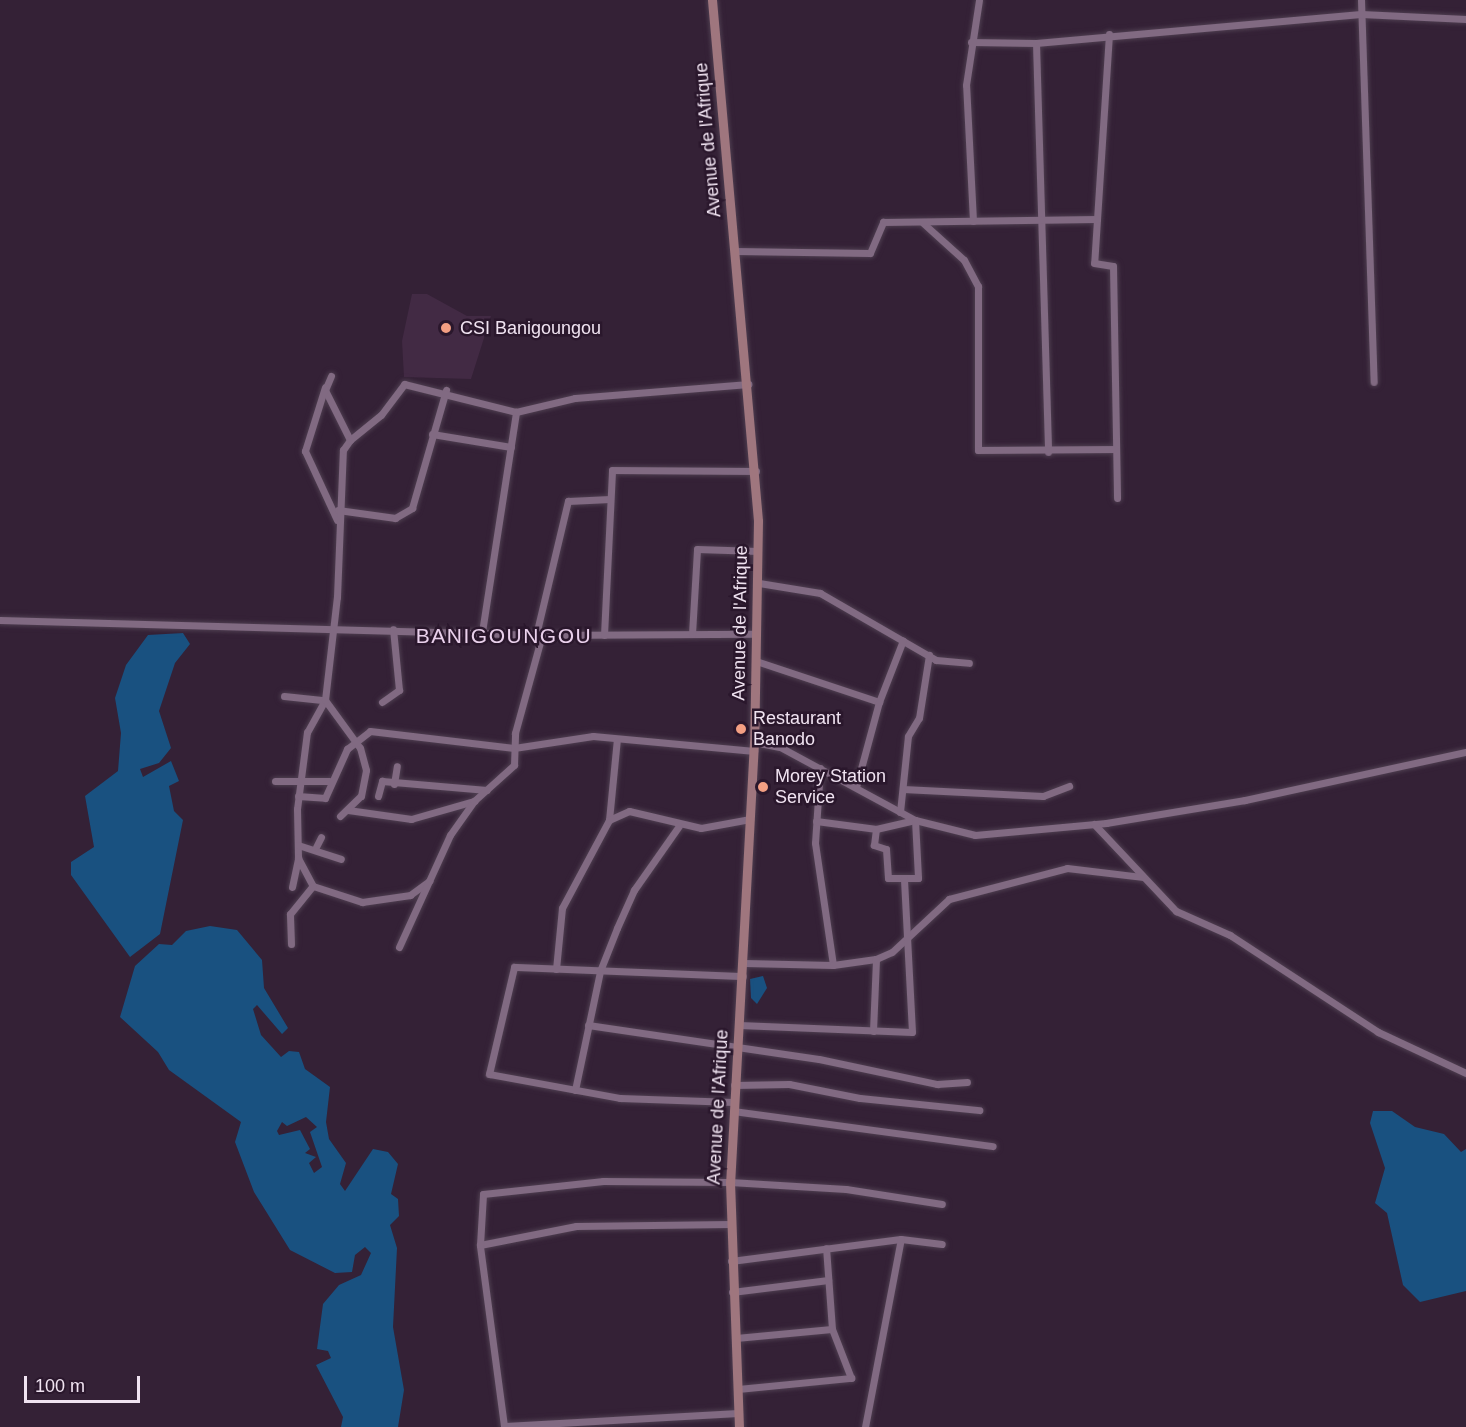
<!DOCTYPE html>
<style>
body{margin:0}
#map{position:relative;width:1466px;height:1427px;overflow:hidden;background:#342136;font-family:Helvetica,sans-serif}
div>[style]{position:absolute}
.built>*{inset:0;background:#422a44}
.water>*{inset:0;background:#195180}
.roads{filter:drop-shadow(0 0 2px #4e3e50) drop-shadow(0 0 2px #4e3e50)}
.street>*{height:7px;margin:-3.5px;padding:0 3.5px;transform-origin:3.5px;border-radius:3.5px;background:#816a82}
.secondary>*{height:9px;margin:-4.5px;padding:0 4.5px;transform-origin:4.5px;border-radius:4.5px;background:#9f767e}
.dots>*{width:16px;height:16px;translate:-50% -50%;box-sizing:border-box;border:3px solid #2a172c;border-radius:50%}
span{translate:-50% -50%;white-space:nowrap;text-align:center;line-height:1.15;-webkit-text-stroke:5px #2a172c;paint-order:stroke}
.street-label{font-size:18px;color:#f0e3f1}
.poi-label{font-size:18px;color:#f0e3f1}
.left{translate:0 -50%;text-align:left}
.quarter-label{font-size:21px;color:#ead1ec;letter-spacing:1.5px}
.scale{position:absolute;left:24px;top:1376px;width:116px;height:27px;box-sizing:border-box;border:3px solid #f0e3f1;border-top:0;padding-left:8px;font-size:18px;line-height:21px;white-space:nowrap;color:#f0e3f1;-webkit-text-stroke:4px #2a172c;paint-order:stroke}
</style>
<div id="map">
<div class="built">
<div style="clip-path:polygon(412px 294px,427px 294px,467px 316px,491px 316px,471px 379px,404px 377px,402px 341px)"></div>
</div>
<div class="water">
<div style="clip-path:polygon(183px 633px,190px 644px,175px 663px,159px 711px,171px 748px,159px 763px,140px 769px,143px 777px,171px 761px,179px 781px,169px 786px,174px 811px,183px 820px,160px 934px,130px 957px,71px 875px,71px 862px,94px 847px,85px 796px,118px 771px,121px 733px,115px 698px,126px 665px,148px 635px)"></div>
<div style="clip-path:polygon(evenodd,210px 926px,237px 930px,262px 960px,264px 988px,288px 1028px,282px 1034px,257px 1005px,253px 1009px,261px 1035px,281px 1057px,289px 1051px,299px 1052px,305px 1069px,330px 1087px,326px 1122px,329px 1139px,346px 1163px,340px 1184px,345px 1191px,373px 1149px,388px 1152px,398px 1164px,391px 1194px,398px 1199px,399px 1216px,390px 1225px,397px 1248px,393px 1327px,404px 1390px,398px 1427px,341px 1427px,343px 1417px,316px 1365px,331px 1358px,328px 1351px,317px 1349px,323px 1304px,339px 1285px,361px 1275px,371px 1253px,365px 1247px,355px 1255px,352px 1272px,335px 1273px,290px 1250px,254px 1192px,235px 1142px,241px 1122px,169px 1070px,158px 1052px,120px 1017px,135px 966px,159px 944px,172px 945px,186px 931px,210px 926px,306px 1117px,317px 1127px,310px 1132px,322px 1167px,314px 1173px,309px 1163px,316px 1157px,305px 1153px,310px 1149px,300px 1130px,279px 1135px,277px 1131px,282px 1122px,287px 1126px,306px 1117px)"></div>
<div style="clip-path:polygon(763px 976px,767px 988px,757px 1004px,751px 998px,750px 979px)"></div>
<div style="clip-path:polygon(1373px 1111px,1392px 1111px,1415px 1127px,1444px 1134px,1461px 1152px,1466px 1149px,1466px 1291px,1420px 1302px,1403px 1285px,1387px 1213px,1375px 1203px,1385px 1168px,1370px 1123px)"></div>
</div>
<div class="roads">
<div class="street">
<div style="left:1361px;top:0;width:382px;rotate:88.1deg"></div>
<div style="left:1109px;top:34px;width:229px;rotate:93.7deg"></div>
<div style="left:1094px;top:263px;width:19px;rotate:9deg"></div>
<div style="left:1113px;top:266px;width:232px;rotate:89deg"></div>
<div style="left:971px;top:42px;width:65px;rotate:0.9deg"></div>
<div style="left:1036px;top:43px;width:326px;rotate:-5.1deg"></div>
<div style="left:1361px;top:14px;width:105px;rotate:2.7deg"></div>
<div style="left:1036px;top:43px;width:409px;rotate:88.3deg"></div>
<div style="left:973px;top:221px;width:136px;rotate:-92.9deg"></div>
<div style="left:966px;top:85px;width:86px;rotate:-81.3deg"></div>
<div style="left:923px;top:223px;width:55px;rotate:42.1deg"></div>
<div style="left:964px;top:260px;width:30px;rotate:62deg"></div>
<div style="left:978px;top:286px;width:164px;rotate:90deg"></div>
<div style="left:978px;top:450px;width:138px;rotate:-0.4deg"></div>
<div style="left:735px;top:251px;width:135px;rotate:0.8deg"></div>
<div style="left:870px;top:253px;width:34px;rotate:-67deg"></div>
<div style="left:883px;top:222px;width:214px;rotate:-0.8deg"></div>
<div style="left:331px;top:376px;width:15px;rotate:113deg"></div>
<div style="left:325px;top:390px;width:56px;rotate:63.4deg"></div>
<div style="left:325px;top:387px;width:67px;rotate:107.4deg"></div>
<div style="left:305px;top:451px;width:76px;rotate:65.1deg"></div>
<div style="left:432px;top:434px;width:80px;rotate:9.3deg"></div>
<div style="left:338px;top:510px;width:58px;rotate:8deg"></div>
<div style="left:395px;top:518px;width:20px;rotate:-30deg"></div>
<div style="left:412px;top:508px;width:123px;rotate:-73.9deg"></div>
<div style="left:759px;top:583px;width:62px;rotate:9.3deg"></div>
<div style="left:820px;top:593px;width:134px;rotate:30deg"></div>
<div style="left:936px;top:660px;width:33px;rotate:5deg"></div>
<div style="left:0;top:620px;width:542px;rotate:1.59deg"></div>
<div style="left:542px;top:635px;width:215px;rotate:-0.3deg"></div>
<div style="left:482px;top:632px;width:223px;rotate:-81.2deg"></div>
<div style="left:692px;top:634px;width:85px;rotate:-86.6deg"></div>
<div style="left:697px;top:549px;width:61px;rotate:1.9deg"></div>
<div style="left:536px;top:635px;width:138px;rotate:-76.6deg"></div>
<div style="left:568px;top:501px;width:42px;rotate:-2.7deg"></div>
<div style="left:604px;top:635px;width:165px;rotate:-87.2deg"></div>
<div style="left:612px;top:470px;width:144px;rotate:0.4deg"></div>
<div style="left:756px;top:661px;width:130px;rotate:18.4deg"></div>
<div style="left:284px;top:696px;width:38px;rotate:6deg"></div>
<div style="left:325px;top:700px;width:37px;rotate:119deg"></div>
<div style="left:307px;top:732px;width:78px;rotate:97.4deg"></div>
<div style="left:297px;top:809px;width:49px;rotate:88.8deg"></div>
<div style="left:298px;top:858px;width:32px;rotate:62deg"></div>
<div style="left:313px;top:886px;width:52px;rotate:18.1deg"></div>
<div style="left:362px;top:902px;width:49px;rotate:-8.3deg"></div>
<div style="left:410px;top:895px;width:24px;rotate:-36deg"></div>
<div style="left:382px;top:702px;width:21px;rotate:-35deg"></div>
<div style="left:399px;top:690px;width:61px;rotate:-95.6deg"></div>
<div style="left:754px;top:742px;width:26px;rotate:11deg"></div>
<div style="left:780px;top:747px;width:153px;rotate:28.4deg"></div>
<div style="left:915px;top:820px;width:62px;rotate:14deg"></div>
<div style="left:975px;top:835px;width:132px;rotate:-5.2deg"></div>
<div style="left:1106px;top:823px;width:141px;rotate:-9.4deg"></div>
<div style="left:1245px;top:800px;width:226px;rotate:-12.3deg"></div>
<div style="left:820px;top:768px;width:75px;rotate:93.8deg"></div>
<div style="left:815px;top:843px;width:123px;rotate:81.6deg"></div>
<div style="left:275px;top:781px;width:54px"></div>
<div style="left:394px;top:784px;width:18px;rotate:-81deg"></div>
<div style="left:856px;top:787px;width:88px;rotate:-74.9deg"></div>
<div style="left:879px;top:702px;width:66px;rotate:-68.8deg"></div>
<div style="left:903px;top:789px;width:140px;rotate:2.9deg"></div>
<div style="left:1043px;top:796px;width:28px;rotate:-21deg"></div>
<div style="left:298px;top:796px;width:27px;rotate:4deg"></div>
<div style="left:325px;top:798px;width:54px;rotate:-65.8deg"></div>
<div style="left:347px;top:749px;width:29px;rotate:-38deg"></div>
<div style="left:370px;top:731px;width:145px;rotate:6.7deg"></div>
<div style="left:514px;top:748px;width:80px;rotate:-8.6deg"></div>
<div style="left:593px;top:736px;width:162px;rotate:5.3deg"></div>
<div style="left:378px;top:796px;width:16px;rotate:-75deg"></div>
<div style="left:382px;top:781px;width:105px;rotate:4.9deg"></div>
<div style="left:348px;top:810px;width:64px;rotate:8.1deg"></div>
<div style="left:411px;top:819px;width:66px;rotate:-15.9deg"></div>
<div style="left:900px;top:812px;width:76px;rotate:-84deg"></div>
<div style="left:908px;top:736px;width:21px;rotate:-59deg"></div>
<div style="left:919px;top:718px;width:64px;rotate:-81deg"></div>
<div style="left:340px;top:816px;width:29px;rotate:-44deg"></div>
<div style="left:361px;top:796px;width:26px;rotate:-79deg"></div>
<div style="left:366px;top:770px;width:23px;rotate:-105deg"></div>
<div style="left:360px;top:748px;width:59px;rotate:-126.1deg"></div>
<div style="left:325px;top:700px;width:104px;rotate:-83.4deg"></div>
<div style="left:337px;top:597px;width:147px;rotate:-87.7deg"></div>
<div style="left:343px;top:450px;width:12px;rotate:-55deg"></div>
<div style="left:350px;top:440px;width:40px;rotate:-39deg"></div>
<div style="left:381px;top:415px;width:39px;rotate:-53deg"></div>
<div style="left:404px;top:384px;width:115px;rotate:14deg"></div>
<div style="left:516px;top:412px;width:61px;rotate:-13.3deg"></div>
<div style="left:575px;top:398px;width:174px;rotate:-4.6deg"></div>
<div style="left:609px;top:820px;width:81px;rotate:-84.4deg"></div>
<div style="left:816px;top:821px;width:61px;rotate:7.6deg"></div>
<div style="left:876px;top:829px;width:40px;rotate:-13deg"></div>
<div style="left:915px;top:820px;width:58px;rotate:87deg"></div>
<div style="left:918px;top:878px;width:30px;rotate:180deg"></div>
<div style="left:888px;top:878px;width:29px;rotate:-94deg"></div>
<div style="left:886px;top:849px;width:13px;rotate:-162deg"></div>
<div style="left:874px;top:845px;width:16px;rotate:-83deg"></div>
<div style="left:1094px;top:824px;width:120px;rotate:46.7deg"></div>
<div style="left:1176px;top:911px;width:59px;rotate:24deg"></div>
<div style="left:1230px;top:935px;width:177px;rotate:33.2deg"></div>
<div style="left:1378px;top:1032px;width:97px;rotate:25deg"></div>
<div style="left:298px;top:845px;width:45px;rotate:18deg"></div>
<div style="left:316px;top:847px;width:11px;rotate:-63deg"></div>
<div style="left:292px;top:887px;width:30px;rotate:-78deg"></div>
<div style="left:291px;top:944px;width:30px;rotate:-92deg"></div>
<div style="left:290px;top:914px;width:36px;rotate:-51deg"></div>
<div style="left:399px;top:947px;width:123px;rotate:-65.5deg"></div>
<div style="left:450px;top:835px;width:42px;rotate:-54.8deg"></div>
<div style="left:474px;top:801px;width:54px;rotate:-42deg"></div>
<div style="left:514px;top:765px;width:32px;rotate:-88deg"></div>
<div style="left:515px;top:733px;width:102px;rotate:-74.6deg"></div>
<div style="left:744px;top:963px;width:89px;rotate:1.3deg"></div>
<div style="left:833px;top:965px;width:43px;rotate:-7.9deg"></div>
<div style="left:876px;top:959px;width:17px;rotate:-24deg"></div>
<div style="left:892px;top:952px;width:78px;rotate:-42.9deg"></div>
<div style="left:949px;top:899px;width:122px;rotate:-14.7deg"></div>
<div style="left:1067px;top:868px;width:77px;rotate:6.8deg"></div>
<div style="left:556px;top:969px;width:61px;rotate:-84.4deg"></div>
<div style="left:562px;top:908px;width:100px;rotate:-61.9deg"></div>
<div style="left:609px;top:820px;width:22px;rotate:-24deg"></div>
<div style="left:629px;top:811px;width:74px;rotate:13.3deg"></div>
<div style="left:701px;top:828px;width:50px;rotate:-10.4deg"></div>
<div style="left:588px;top:1025px;width:233px;rotate:8.4deg"></div>
<div style="left:819px;top:1059px;width:121px;rotate:12deg"></div>
<div style="left:937px;top:1084px;width:30px;rotate:-4deg"></div>
<div style="left:739px;top:1025px;width:173px;rotate:2.3deg"></div>
<div style="left:912px;top:1032px;width:154px;rotate:-93deg"></div>
<div style="left:873px;top:1031px;width:72px;rotate:-87.6deg"></div>
<div style="left:734px;top:1085px;width:55px;rotate:-1deg"></div>
<div style="left:789px;top:1084px;width:72px;rotate:11.2deg"></div>
<div style="left:860px;top:1098px;width:120px;rotate:5.8deg"></div>
<div style="left:575px;top:1090px;width:122px;rotate:-78.1deg"></div>
<div style="left:600px;top:971px;width:46px;rotate:-68.4deg"></div>
<div style="left:617px;top:928px;width:42px;rotate:-65.9deg"></div>
<div style="left:634px;top:890px;width:78px;rotate:-54.9deg"></div>
<div style="left:733px;top:1102px;width:113px;rotate:-178deg"></div>
<div style="left:620px;top:1098px;width:133px;rotate:-169.6deg"></div>
<div style="left:489px;top:1074px;width:110px;rotate:-76.8deg"></div>
<div style="left:514px;top:967px;width:229px;rotate:2.3deg"></div>
<div style="left:733px;top:1111px;width:262px;rotate:7.7deg"></div>
<div style="left:480px;top:1245px;width:98px;rotate:-11.2deg"></div>
<div style="left:576px;top:1226px;width:154px;rotate:-0.7deg"></div>
<div style="left:731px;top:1261px;width:171px;rotate:-7.4deg"></div>
<div style="left:901px;top:1239px;width:41px;rotate:7deg"></div>
<div style="left:732px;top:1292px;width:97px;rotate:-7.1deg"></div>
<div style="left:736px;top:1338px;width:96px;rotate:-5.4deg"></div>
<div style="left:738px;top:1389px;width:114px;rotate:-5.6deg"></div>
<div style="left:851px;top:1378px;width:53px;rotate:-111.2deg"></div>
<div style="left:832px;top:1329px;width:81px;rotate:-94.2deg"></div>
<div style="left:739px;top:1413px;width:235px;rotate:176.8deg"></div>
<div style="left:504px;top:1426px;width:183px;rotate:-97.6deg"></div>
<div style="left:480px;top:1245px;width:51px;rotate:-86.6deg"></div>
<div style="left:483px;top:1194px;width:121px;rotate:-6.2deg"></div>
<div style="left:603px;top:1181px;width:127px;rotate:0.5deg"></div>
<div style="left:730px;top:1182px;width:116px;rotate:3.5deg"></div>
<div style="left:846px;top:1189px;width:97px;rotate:8.9deg"></div>
<div style="left:865px;top:1427px;width:191px;rotate:-79.2deg"></div>
</div>
<div class="secondary">
<div style="left:712px;top:0;width:523px;rotate:84.95deg"></div>
<div style="left:758px;top:521px;width:221px;rotate:91deg"></div>
<div style="left:754px;top:742px;width:441px;rotate:93.1deg"></div>
<div style="left:730px;top:1182px;width:245px;rotate:87.9deg"></div>
</div>
</div>
<div class="dots">
<div style="left:446px;top:328px;background:#f39f83"></div>
<div style="left:741px;top:729px;background:#f39f83"></div>
<div style="left:763px;top:787px;background:#f39f83"></div>
</div>
<div class="street-label">
<span style="left:708px;top:140px;rotate:-95deg">Avenue de l'Afrique</span>
<span style="left:740px;top:623px;rotate:-89deg">Avenue de l'Afrique</span>
<span style="left:718px;top:1107px;rotate:-87deg">Avenue de l'Afrique</span>
</div>
<div class="poi-label">
<span class="left" style="left:460px;top:328px">CSI Banigoungou</span>
<span class="left" style="left:753px;top:729px">Restaurant<br>Banodo</span>
<span class="left" style="left:775px;top:787px">Morey Station<br>Service</span>
</div>
<div class="quarter-label">
<span style="left:504px;top:636px">BANIGOUNGOU</span>
</div>
<div class="scale">100 m</div>
</div>
